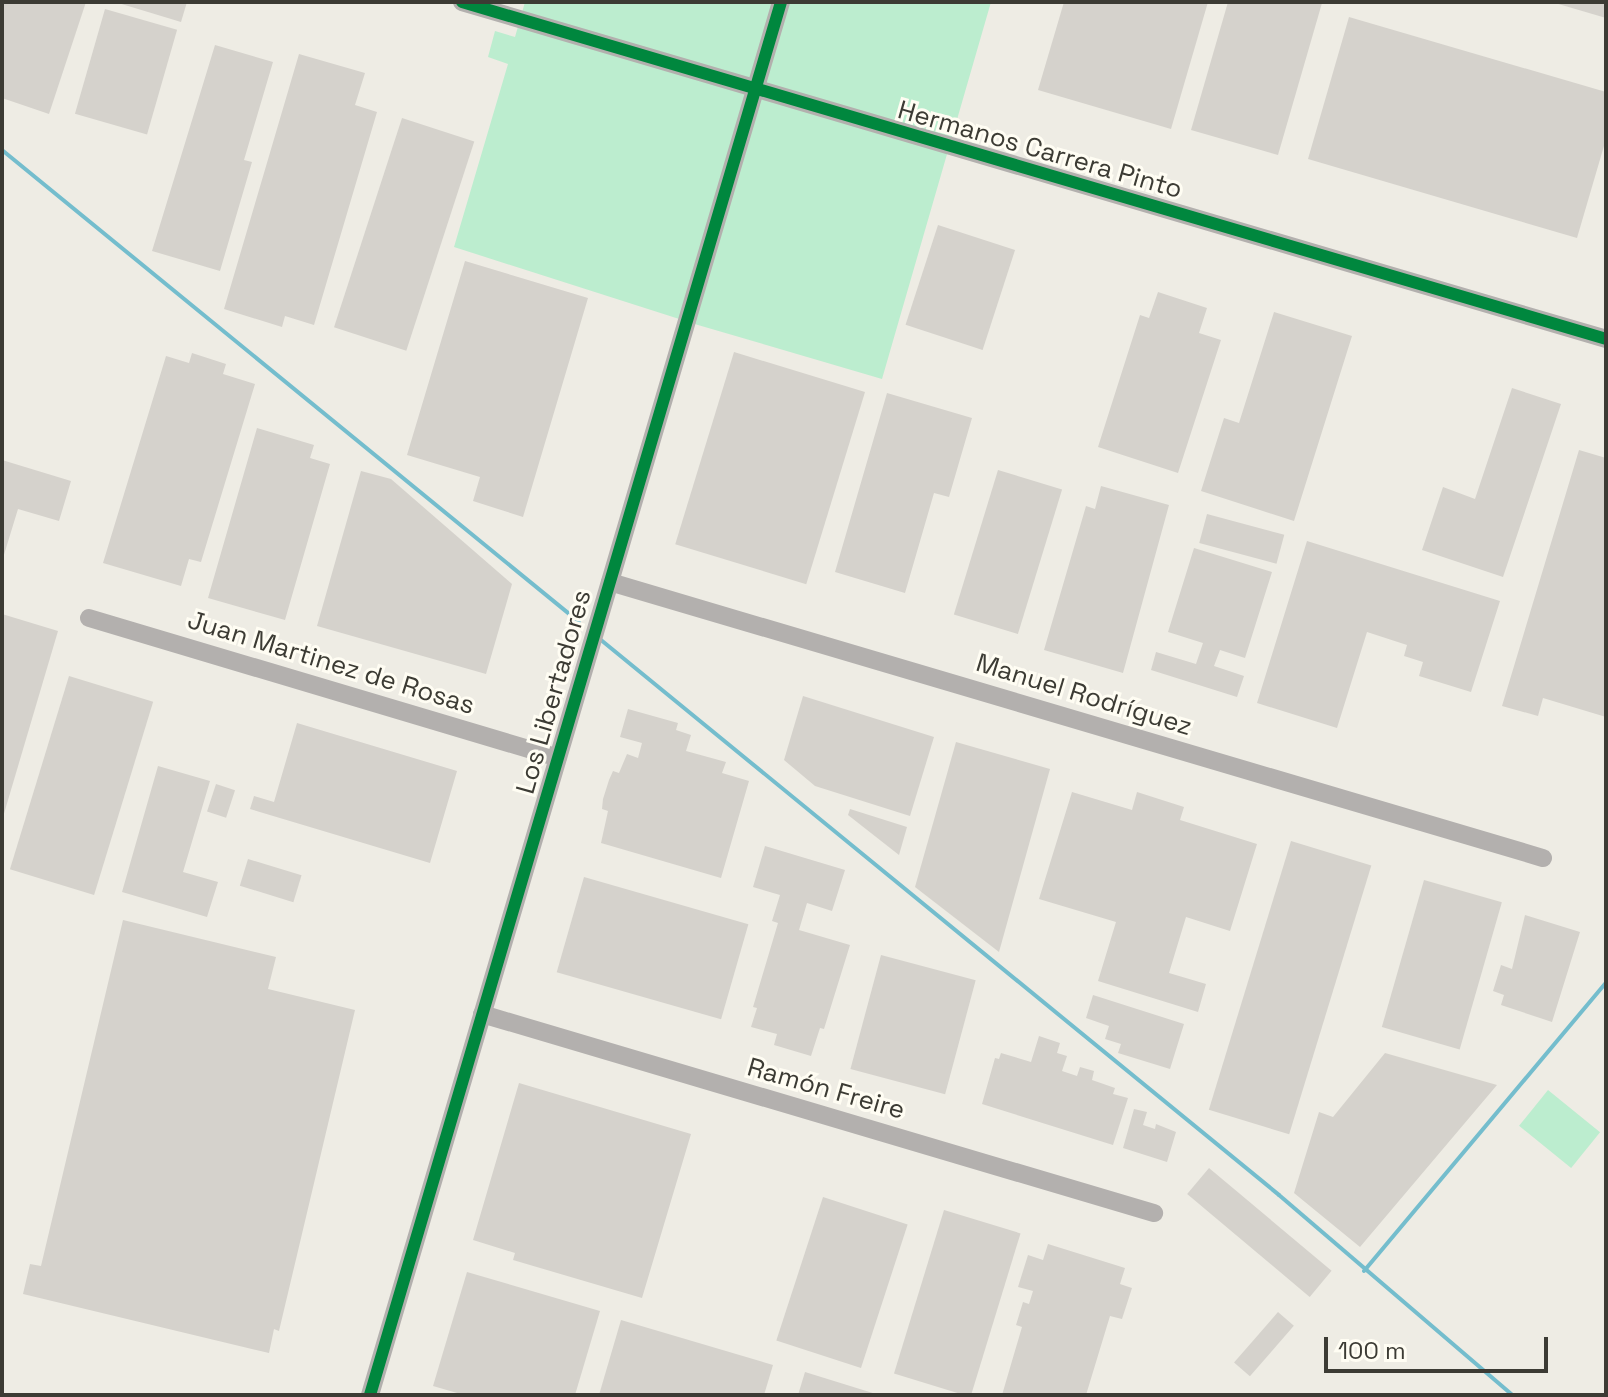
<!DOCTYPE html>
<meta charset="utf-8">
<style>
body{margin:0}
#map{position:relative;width:1608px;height:1397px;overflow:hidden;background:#eeece4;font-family:"Space Grotesk",sans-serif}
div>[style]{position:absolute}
.green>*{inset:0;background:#bcedcf;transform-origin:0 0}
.stream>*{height:4px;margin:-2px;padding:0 2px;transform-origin:2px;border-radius:2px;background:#74bdcd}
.building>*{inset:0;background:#d5d2cc;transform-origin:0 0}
.minor>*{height:18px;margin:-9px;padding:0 9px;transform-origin:9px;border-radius:9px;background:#b3b0ae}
.cycleway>*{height:12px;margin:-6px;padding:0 6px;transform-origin:6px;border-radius:6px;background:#00873e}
span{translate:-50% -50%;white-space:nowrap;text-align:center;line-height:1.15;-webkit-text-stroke:6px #fffdf3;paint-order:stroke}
.street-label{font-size:26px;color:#3c3b34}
.frame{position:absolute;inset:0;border:4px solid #3c3b34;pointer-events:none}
.scale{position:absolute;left:1324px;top:1337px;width:224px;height:36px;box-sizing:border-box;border:4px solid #3c3b34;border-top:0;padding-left:10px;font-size:24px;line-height:28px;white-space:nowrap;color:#3c3b34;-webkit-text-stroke:6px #fffdf3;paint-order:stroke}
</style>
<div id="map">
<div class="green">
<div style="clip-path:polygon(525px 2px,991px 2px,882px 379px,698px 325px,454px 247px,508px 64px,488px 57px,495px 31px,515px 37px)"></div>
<div style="left:1548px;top:1090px;width:67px;height:46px;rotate:39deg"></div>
</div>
<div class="stream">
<div style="left:2px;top:150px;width:745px;rotate:39.28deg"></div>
<div style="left:601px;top:640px;width:876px;rotate:39.3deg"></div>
<div style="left:1279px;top:1195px;width:307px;rotate:40.6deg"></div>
<div style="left:1364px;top:1271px;width:376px;rotate:-50deg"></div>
</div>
<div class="building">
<div style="clip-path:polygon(2px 2px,86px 2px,49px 114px,2px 98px)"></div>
<div style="clip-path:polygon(115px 2px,187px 2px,181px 22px)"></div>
<div style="clip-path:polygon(1064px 2px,1208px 2px,1171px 129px,1038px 90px)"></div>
<div style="clip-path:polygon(1228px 2px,1322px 3px,1278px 155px,1191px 130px)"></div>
<div style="clip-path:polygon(1555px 2px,1606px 2px,1606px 18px,1555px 3px)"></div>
<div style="left:105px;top:9px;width:75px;height:109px;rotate:16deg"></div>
<div style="clip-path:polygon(1349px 17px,1606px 92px,1606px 139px,1577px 238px,1308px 159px)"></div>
<div style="clip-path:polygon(215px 45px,273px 62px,244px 160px,252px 162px,220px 271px,152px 251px)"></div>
<div style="clip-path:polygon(299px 54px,365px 73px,355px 105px,377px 112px,314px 325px,285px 316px,282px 327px,224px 309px)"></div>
<div style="left:402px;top:118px;width:76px;height:220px;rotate:18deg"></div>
<div style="left:938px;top:225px;width:81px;height:105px;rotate:18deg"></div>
<div style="clip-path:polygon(465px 261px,588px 298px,523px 517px,473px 501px,480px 477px,407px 455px)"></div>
<div style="clip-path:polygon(1158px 292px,1207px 308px,1199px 333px,1221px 340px,1178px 473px,1098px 447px,1140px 315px,1149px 318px)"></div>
<div style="clip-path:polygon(1274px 312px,1352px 336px,1294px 521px,1201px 491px,1224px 418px,1239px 423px)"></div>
<div style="left:734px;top:352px;width:137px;height:201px;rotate:17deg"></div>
<div style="clip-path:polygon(192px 353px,226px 364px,223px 374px,255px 384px,201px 562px,189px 559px,181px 586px,103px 563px,166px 356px,189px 363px)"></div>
<div style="clip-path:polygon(1512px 388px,1561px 404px,1503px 577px,1422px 550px,1443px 487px,1475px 499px)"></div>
<div style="clip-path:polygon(887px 393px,972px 418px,949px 497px,934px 493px,905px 593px,835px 572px)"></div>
<div style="clip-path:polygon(257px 428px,314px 445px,310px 458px,330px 464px,285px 620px,208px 598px)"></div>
<div style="clip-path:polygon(1579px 450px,1606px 458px,1606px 717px,1543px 698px,1538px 716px,1502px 706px)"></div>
<div style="clip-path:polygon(2px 460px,71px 481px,59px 521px,18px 509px,3px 558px)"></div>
<div style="left:998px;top:470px;width:67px;height:151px;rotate:17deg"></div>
<div style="clip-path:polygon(361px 471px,391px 479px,512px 584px,486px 674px,317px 626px)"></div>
<div style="clip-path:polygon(1101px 486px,1169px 505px,1123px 673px,1044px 650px,1086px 506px,1095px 509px)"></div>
<div style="left:1207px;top:514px;width:80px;height:30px;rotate:15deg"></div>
<div style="clip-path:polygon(1307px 541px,1500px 601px,1471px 692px,1419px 676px,1423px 662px,1404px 656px,1407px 645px,1367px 632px,1337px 728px,1257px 703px)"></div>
<div style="clip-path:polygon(1194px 548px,1272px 572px,1245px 658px,1220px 650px,1214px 666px,1244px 676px,1237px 697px,1151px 670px,1156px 652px,1196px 664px,1203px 643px,1168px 632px)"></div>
<div style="clip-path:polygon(2px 614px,58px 631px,3px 817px,2px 817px)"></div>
<div style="left:69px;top:676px;width:88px;height:202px;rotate:17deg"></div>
<div style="clip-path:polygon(803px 696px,934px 737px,910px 816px,815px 786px,784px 760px)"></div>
<div style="clip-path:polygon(628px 709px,678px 723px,676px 730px,691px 735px,686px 751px,726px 762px,722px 773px,749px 781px,721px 878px,601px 843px,608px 811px,602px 809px,603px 799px,609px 780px,613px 771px,619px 773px,627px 754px,638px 758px,642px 743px,620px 737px)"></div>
<div style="clip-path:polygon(297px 723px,457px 771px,430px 863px,250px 809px,254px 796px,274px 802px)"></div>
<div style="clip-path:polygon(956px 742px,1050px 769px,999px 952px,915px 887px)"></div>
<div style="clip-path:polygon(158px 766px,210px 781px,183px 872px,218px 882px,207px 917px,122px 892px)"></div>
<div style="left:216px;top:784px;width:20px;height:29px;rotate:18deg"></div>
<div style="clip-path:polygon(1072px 792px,1132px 810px,1137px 792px,1184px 807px,1180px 820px,1257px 844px,1230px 931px,1186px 917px,1169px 973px,1206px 984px,1198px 1012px,1098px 981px,1116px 922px,1039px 899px)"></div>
<div style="clip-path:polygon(850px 809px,907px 827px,899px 855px,848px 815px)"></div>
<div style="left:1291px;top:841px;width:84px;height:281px;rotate:17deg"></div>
<div style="clip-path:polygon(765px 846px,845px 870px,832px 911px,807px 903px,799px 930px,850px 945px,824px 1029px,820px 1028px,811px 1056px,774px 1045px,777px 1034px,751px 1027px,757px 1008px,753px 1007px,778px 923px,772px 921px,780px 895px,753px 887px)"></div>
<div style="left:248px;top:859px;width:56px;height:28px;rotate:17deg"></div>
<div style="left:584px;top:877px;width:171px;height:99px;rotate:16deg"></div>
<div style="left:1424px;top:880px;width:81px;height:153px;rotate:16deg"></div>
<div style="clip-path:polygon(1525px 915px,1580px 932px,1552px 1022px,1501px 1005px,1504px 995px,1493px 991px,1501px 965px,1512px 969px)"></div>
<div style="clip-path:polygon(123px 920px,276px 957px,268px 989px,355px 1010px,279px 1331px,274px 1329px,269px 1353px,23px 1294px,30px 1264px,41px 1266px)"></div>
<div style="left:881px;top:955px;width:98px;height:118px;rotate:15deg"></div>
<div style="clip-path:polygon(1093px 995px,1184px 1024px,1170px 1069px,1118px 1053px,1121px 1044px,1105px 1039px,1109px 1026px,1086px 1018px)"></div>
<div style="clip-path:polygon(1039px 1036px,1060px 1043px,1057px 1053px,1067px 1056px,1062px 1071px,1077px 1076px,1080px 1067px,1094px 1071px,1092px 1080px,1115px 1088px,1113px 1094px,1128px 1098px,1113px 1145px,982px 1104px,995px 1058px,999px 1059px,1001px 1053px,1031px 1062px)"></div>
<div style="clip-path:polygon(1385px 1053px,1497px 1085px,1360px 1247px,1294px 1193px,1319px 1112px,1333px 1117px)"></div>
<div style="clip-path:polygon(519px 1083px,691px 1134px,642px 1298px,513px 1260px,515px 1253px,473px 1240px)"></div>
<div style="clip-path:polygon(1134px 1109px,1147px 1112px,1143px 1125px,1155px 1129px,1156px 1124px,1176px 1132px,1167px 1162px,1123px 1148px)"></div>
<div style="left:1209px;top:1168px;width:160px;height:34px;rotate:40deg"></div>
<div style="left:823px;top:1197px;width:89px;height:151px;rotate:18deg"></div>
<div style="left:944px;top:1210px;width:80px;height:171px;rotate:17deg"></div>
<div style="clip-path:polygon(1048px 1244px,1125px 1268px,1120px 1284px,1132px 1288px,1122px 1319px,1110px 1316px,1086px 1395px,1002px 1395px,1022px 1327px,1016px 1325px,1023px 1302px,1029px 1304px,1033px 1291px,1018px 1287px,1028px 1255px,1043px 1260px)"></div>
<div style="clip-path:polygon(467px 1272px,600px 1311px,575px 1395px,464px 1395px,433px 1386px)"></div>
<div style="left:1278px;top:1312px;width:21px;height:67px;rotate:41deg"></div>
<div style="clip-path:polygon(621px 1320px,773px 1365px,764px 1395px,599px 1395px)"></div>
<div style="clip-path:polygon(805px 1372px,876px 1394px,876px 1395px,798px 1395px)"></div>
</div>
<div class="minor">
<div style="left:462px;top:2px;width:1193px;rotate:16.41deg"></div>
<div style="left:610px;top:582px;width:973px;rotate:16.48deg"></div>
<div style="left:89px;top:618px;width:489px;rotate:16.6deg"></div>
<div style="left:482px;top:1014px;width:701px;rotate:16.5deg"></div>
<div style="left:370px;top:1395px;width:1452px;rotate:-73.56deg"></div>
</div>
<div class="cycleway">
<div style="left:462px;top:2px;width:1193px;rotate:16.41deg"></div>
<div style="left:370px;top:1395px;width:1452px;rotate:-73.56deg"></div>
</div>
<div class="street-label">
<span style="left:1040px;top:150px;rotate:16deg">Hermanos Carrera Pinto</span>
<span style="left:331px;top:663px;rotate:17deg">Juan Martinez de Rosas</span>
<span style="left:554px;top:692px;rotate:-74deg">Los Libertadores</span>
<span style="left:1084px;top:695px;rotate:17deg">Manuel Rodríguez</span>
<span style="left:826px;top:1089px;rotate:16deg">Ramón Freire</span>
</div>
<div class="frame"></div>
<div class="scale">100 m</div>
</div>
